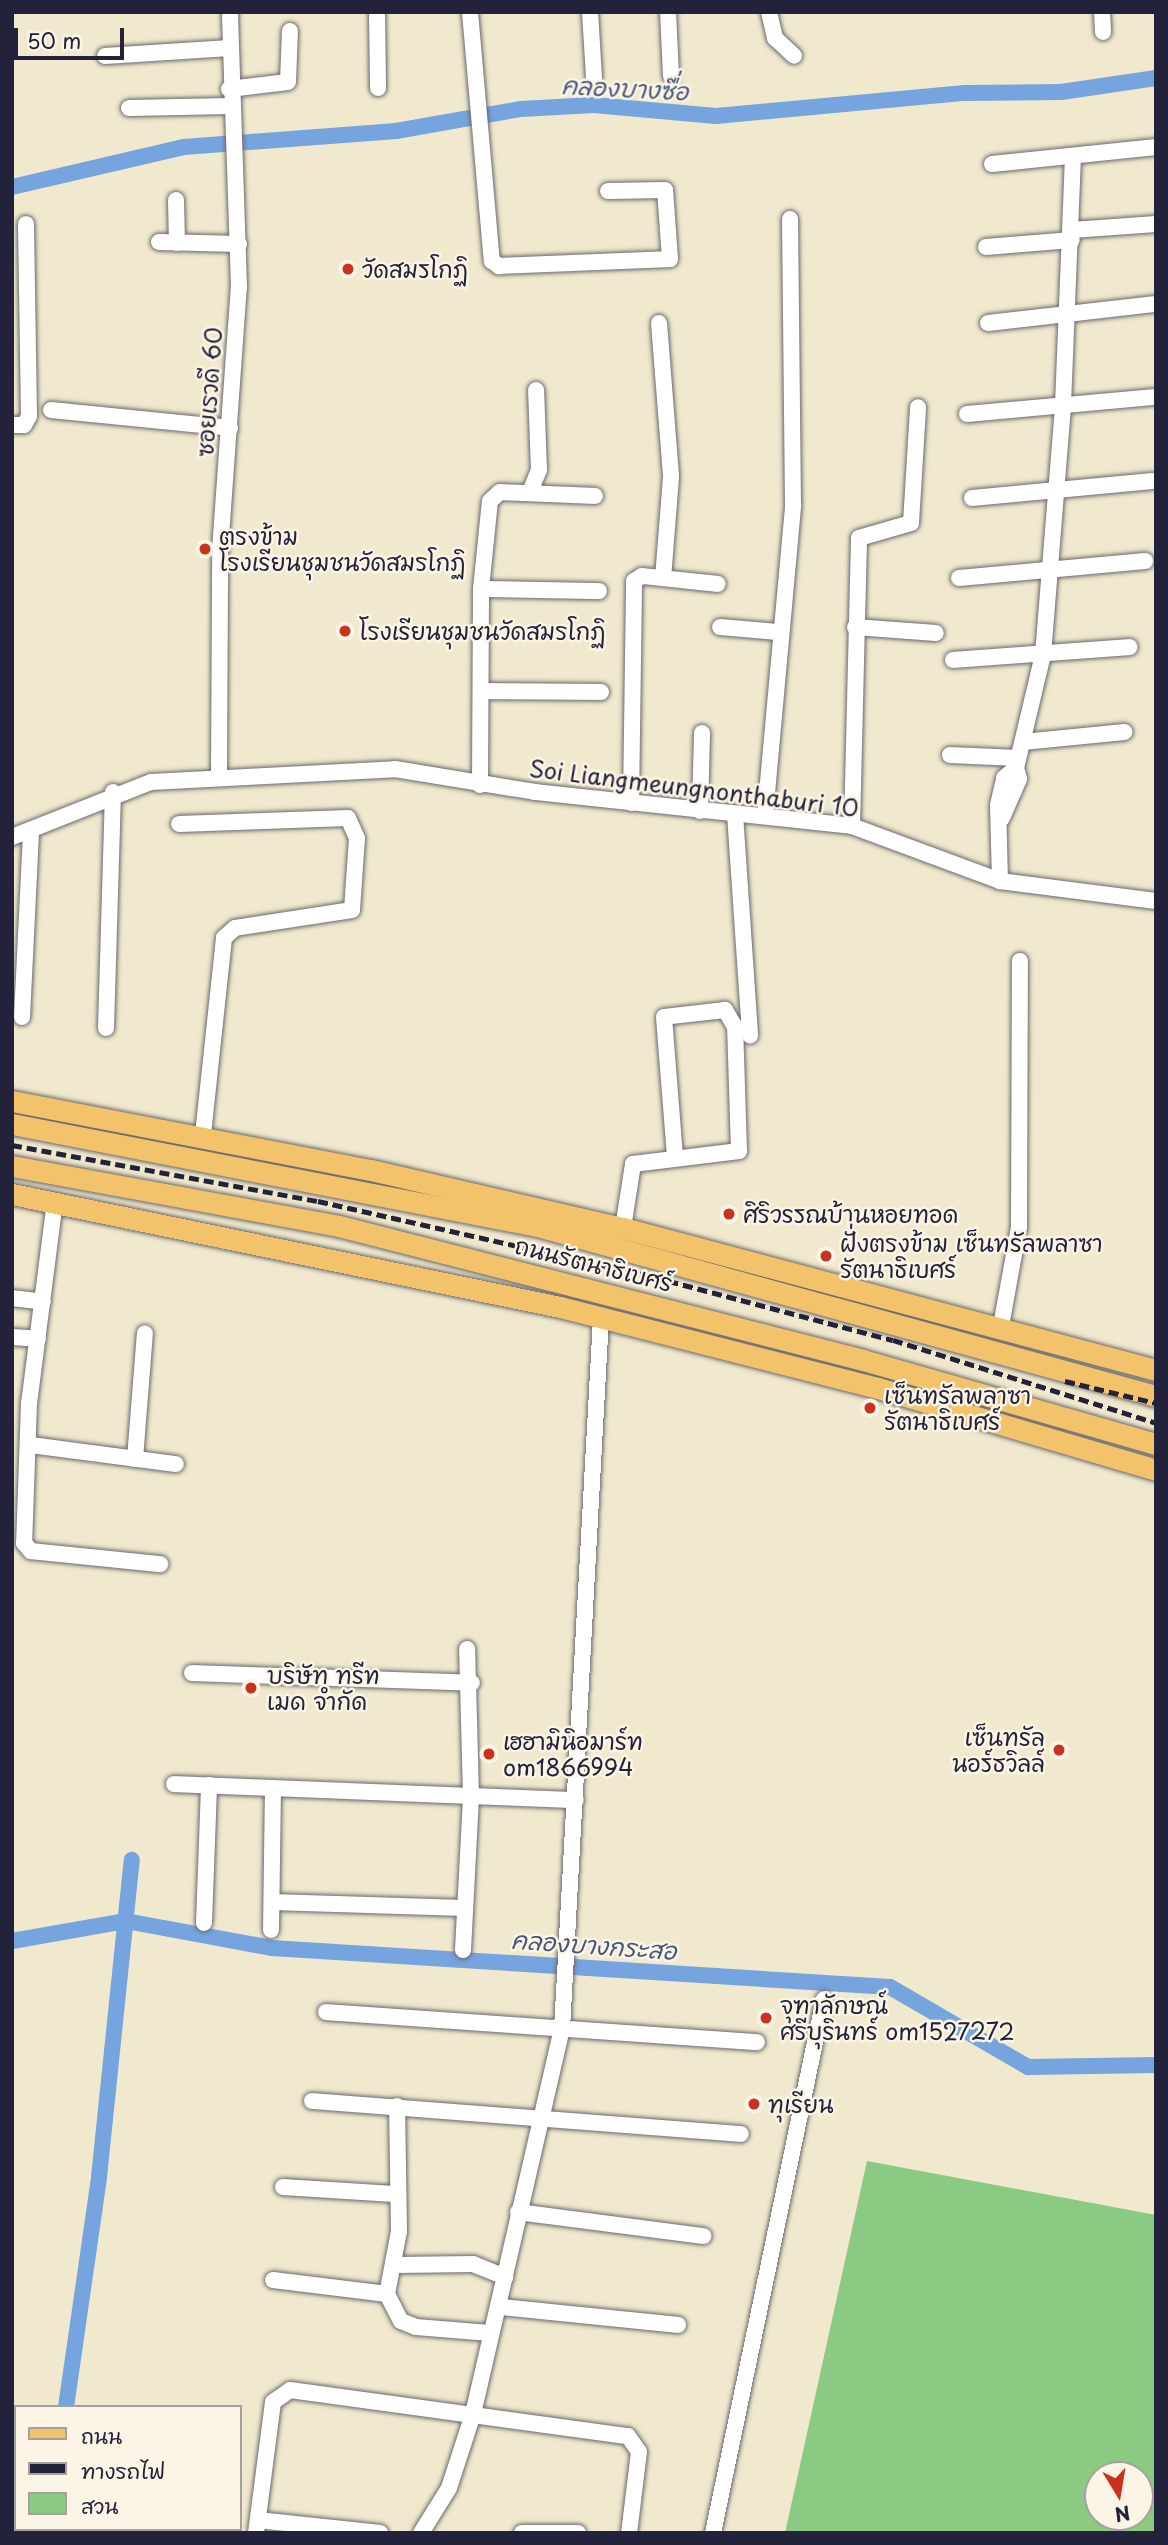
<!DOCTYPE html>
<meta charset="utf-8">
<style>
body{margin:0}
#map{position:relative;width:1168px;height:2545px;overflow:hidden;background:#f0e9cd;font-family:"Playpen Sans","Playpen Sans Thai",sans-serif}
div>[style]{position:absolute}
.green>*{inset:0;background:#8aca82}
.canal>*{height:16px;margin:-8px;padding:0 8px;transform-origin:8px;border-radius:8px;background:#75a4df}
.roads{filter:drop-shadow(0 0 2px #6a686e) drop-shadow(0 0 2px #6a686e)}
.minor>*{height:16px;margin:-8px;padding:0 8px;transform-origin:8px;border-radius:8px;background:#fff}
.major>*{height:21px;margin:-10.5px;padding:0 10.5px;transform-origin:10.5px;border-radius:10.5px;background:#f2c36a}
.rail>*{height:4.5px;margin-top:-2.25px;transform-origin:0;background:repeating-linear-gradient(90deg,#22223b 0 10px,transparent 0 15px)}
.dots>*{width:19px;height:19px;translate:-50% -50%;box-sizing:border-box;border:4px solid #fcf5e5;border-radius:50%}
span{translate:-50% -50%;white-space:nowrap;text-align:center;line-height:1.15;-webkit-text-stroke:5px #fcf5e5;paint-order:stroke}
.poi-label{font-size:23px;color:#22223b}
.left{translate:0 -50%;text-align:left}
.right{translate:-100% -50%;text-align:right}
.street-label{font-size:23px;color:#22223b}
.water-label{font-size:24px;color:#43567d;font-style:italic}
.frame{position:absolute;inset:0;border:14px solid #22223b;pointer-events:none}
.legend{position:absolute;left:14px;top:2405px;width:228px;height:126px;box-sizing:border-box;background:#fcf5e5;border:2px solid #a5a1a1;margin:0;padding:9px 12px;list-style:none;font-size:21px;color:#22223b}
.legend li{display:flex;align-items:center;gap:14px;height:35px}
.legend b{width:35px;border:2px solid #a5a1a1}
.north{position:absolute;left:1084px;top:2461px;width:70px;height:70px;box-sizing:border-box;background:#fcf5e5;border:2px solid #a5a1a1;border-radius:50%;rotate:169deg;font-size:19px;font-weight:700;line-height:28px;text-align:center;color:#22223b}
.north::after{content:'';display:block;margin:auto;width:24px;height:32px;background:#c8321e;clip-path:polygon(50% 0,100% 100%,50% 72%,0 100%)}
.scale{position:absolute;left:14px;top:28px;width:110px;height:32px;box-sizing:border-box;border:4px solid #22223b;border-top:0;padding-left:9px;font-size:21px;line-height:24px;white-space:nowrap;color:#22223b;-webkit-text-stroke:5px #fcf5e5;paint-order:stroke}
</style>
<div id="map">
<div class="green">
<div style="clip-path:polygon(evenodd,867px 2161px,1156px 2215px,1156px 2533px,785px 2533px,867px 2161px,1098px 2475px,1140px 2475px,1140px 2517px,1098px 2517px,1098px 2475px)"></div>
</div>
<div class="canal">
<div style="left:12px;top:187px;width:177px;rotate:-13.1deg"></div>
<div style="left:184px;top:147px;width:213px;rotate:-4.3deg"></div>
<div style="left:396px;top:131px;width:127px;rotate:-10deg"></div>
<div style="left:521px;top:109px;width:73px;rotate:-3.1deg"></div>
<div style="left:594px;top:105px;width:122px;rotate:5.2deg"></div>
<div style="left:716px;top:116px;width:250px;rotate:-5.3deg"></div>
<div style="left:965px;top:93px;width:96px;rotate:-0.6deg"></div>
<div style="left:1061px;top:92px;width:96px;rotate:-8.4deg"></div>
<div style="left:12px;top:1941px;width:116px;rotate:-10deg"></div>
<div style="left:126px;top:1921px;width:148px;rotate:10.5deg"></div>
<div style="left:272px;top:1948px;width:619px;rotate:3.61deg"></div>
<div style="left:890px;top:1987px;width:160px;rotate:30.1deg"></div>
<div style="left:1028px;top:2067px;width:128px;rotate:-0.9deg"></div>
<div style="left:66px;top:2407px;width:232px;rotate:-81.8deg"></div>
<div style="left:99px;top:2177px;width:319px;rotate:-84.1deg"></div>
<div style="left:50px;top:2533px;width:4px;rotate:-90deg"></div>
</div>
<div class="roads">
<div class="minor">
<div style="left:377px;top:12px;width:76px;rotate:89.2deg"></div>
<div style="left:470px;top:12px;width:250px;rotate:85deg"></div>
<div style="left:492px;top:261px;width:9px;rotate:36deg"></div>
<div style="left:499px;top:266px;width:171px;rotate:-2.3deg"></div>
<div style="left:670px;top:259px;width:69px;rotate:-94.1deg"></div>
<div style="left:665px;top:190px;width:57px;rotate:179deg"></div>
<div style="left:590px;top:12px;width:66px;rotate:86.5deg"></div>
<div style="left:668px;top:12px;width:64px;rotate:87.3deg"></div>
<div style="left:769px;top:12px;width:27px;rotate:77deg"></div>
<div style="left:775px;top:38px;width:26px;rotate:43deg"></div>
<div style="left:1102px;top:12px;width:20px;rotate:87deg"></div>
<div style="left:105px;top:56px;width:125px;rotate:-3.7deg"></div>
<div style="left:229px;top:89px;width:59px;rotate:-6.8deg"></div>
<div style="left:288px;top:82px;width:51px;rotate:-87.8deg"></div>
<div style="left:129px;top:108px;width:101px;rotate:-1.1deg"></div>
<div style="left:992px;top:164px;width:165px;rotate:-5.9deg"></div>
<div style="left:176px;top:200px;width:43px;rotate:88.7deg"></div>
<div style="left:1072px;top:230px;width:84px;rotate:-4.1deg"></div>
<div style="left:159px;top:242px;width:80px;rotate:1.4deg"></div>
<div style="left:986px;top:247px;width:86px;rotate:-4.7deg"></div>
<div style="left:659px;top:323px;width:154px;rotate:85.5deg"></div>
<div style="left:671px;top:477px;width:101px;rotate:94.5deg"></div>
<div style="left:988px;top:323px;width:169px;rotate:-6.5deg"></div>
<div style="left:51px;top:410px;width:180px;rotate:5.7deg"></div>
<div style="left:967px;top:414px;width:189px;rotate:-5.2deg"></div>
<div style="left:12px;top:425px;width:12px"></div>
<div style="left:24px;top:425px;width:10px;rotate:-61deg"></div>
<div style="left:29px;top:416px;width:192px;rotate:-90.9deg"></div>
<div style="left:530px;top:492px;width:24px;rotate:-68deg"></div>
<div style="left:539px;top:470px;width:80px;rotate:-92.1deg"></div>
<div style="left:972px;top:498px;width:181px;rotate:-5.4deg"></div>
<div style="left:959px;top:578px;width:187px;rotate:-5.2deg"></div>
<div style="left:481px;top:589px;width:118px;rotate:1deg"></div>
<div style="left:720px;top:627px;width:58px;rotate:4.9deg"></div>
<div style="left:855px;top:627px;width:81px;rotate:4.2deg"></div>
<div style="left:953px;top:660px;width:177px;rotate:-4.2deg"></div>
<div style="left:481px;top:691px;width:120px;rotate:0.5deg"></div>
<div style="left:1023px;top:742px;width:102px;rotate:-5.6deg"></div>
<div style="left:950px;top:755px;width:68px;rotate:2.5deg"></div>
<div style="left:219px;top:774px;width:224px;rotate:-89.7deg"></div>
<div style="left:220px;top:550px;width:264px;rotate:-85.9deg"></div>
<div style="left:239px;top:287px;width:275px;rotate:-91.9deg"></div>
<div style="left:480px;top:785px;width:196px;rotate:-89.7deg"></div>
<div style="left:481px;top:589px;width:88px;rotate:-84.2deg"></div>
<div style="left:490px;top:501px;width:13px;rotate:-42deg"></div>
<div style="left:500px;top:492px;width:95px;rotate:2.4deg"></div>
<div style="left:631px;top:803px;width:222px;rotate:-89.2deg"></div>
<div style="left:634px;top:581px;width:9px;rotate:-32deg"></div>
<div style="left:642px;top:576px;width:76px;rotate:6deg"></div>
<div style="left:700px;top:811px;width:78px;rotate:-88.5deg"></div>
<div style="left:735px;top:814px;width:222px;rotate:86.1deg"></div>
<div style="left:765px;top:815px;width:311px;rotate:-84.8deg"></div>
<div style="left:793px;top:505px;width:286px;rotate:-90.6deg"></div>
<div style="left:1002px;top:818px;width:43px;rotate:-66.4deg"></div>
<div style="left:1019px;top:779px;width:11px;rotate:-105deg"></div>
<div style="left:1016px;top:768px;width:116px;rotate:-76.6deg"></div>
<div style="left:1043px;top:655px;width:251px;rotate:-85.4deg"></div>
<div style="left:1063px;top:405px;width:247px;rotate:-87.7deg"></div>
<div style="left:179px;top:824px;width:169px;rotate:-2deg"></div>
<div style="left:348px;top:818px;width:22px;rotate:66deg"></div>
<div style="left:357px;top:838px;width:72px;rotate:94deg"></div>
<div style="left:352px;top:910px;width:118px;rotate:171.3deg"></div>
<div style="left:235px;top:928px;width:15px;rotate:138deg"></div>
<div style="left:224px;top:938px;width:199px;rotate:96.1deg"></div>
<div style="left:852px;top:826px;width:288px;rotate:-88.6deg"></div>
<div style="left:859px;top:538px;width:54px;rotate:-16.1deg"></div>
<div style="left:911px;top:523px;width:116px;rotate:-86.5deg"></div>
<div style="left:12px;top:837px;width:149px;rotate:-21.6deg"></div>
<div style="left:151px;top:782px;width:244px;rotate:-3deg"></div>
<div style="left:395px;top:769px;width:142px;rotate:9.3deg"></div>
<div style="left:535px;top:792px;width:319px;rotate:6.1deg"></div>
<div style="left:852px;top:826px;width:158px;rotate:20.4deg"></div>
<div style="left:1000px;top:881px;width:157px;rotate:7.3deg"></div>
<div style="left:1000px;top:881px;width:76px;rotate:-91.5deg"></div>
<div style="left:998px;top:805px;width:28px;rotate:-77deg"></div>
<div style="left:1004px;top:778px;width:16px;rotate:-40deg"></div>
<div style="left:22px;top:1017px;width:187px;rotate:-87.2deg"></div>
<div style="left:106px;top:1028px;width:236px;rotate:-88.3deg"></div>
<div style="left:55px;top:1201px;width:204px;rotate:97.3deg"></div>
<div style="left:29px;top:1403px;width:140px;rotate:92deg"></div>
<div style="left:24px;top:1543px;width:11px;rotate:49deg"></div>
<div style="left:31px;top:1551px;width:130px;rotate:5.8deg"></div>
<div style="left:623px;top:1228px;width:65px;rotate:-81.1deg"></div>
<div style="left:633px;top:1164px;width:107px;rotate:-7deg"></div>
<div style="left:739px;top:1151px;width:124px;rotate:-91.8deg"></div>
<div style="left:735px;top:1027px;width:20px;rotate:-120deg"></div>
<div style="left:725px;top:1010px;width:61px;rotate:173.5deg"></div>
<div style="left:664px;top:1017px;width:139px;rotate:85.5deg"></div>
<div style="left:12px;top:1298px;width:31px;rotate:7deg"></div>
<div style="left:1001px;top:1326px;width:101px;rotate:-79.7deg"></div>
<div style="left:1019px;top:1227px;width:266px;rotate:-89.8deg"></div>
<div style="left:12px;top:1337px;width:26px;rotate:4deg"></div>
<div style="left:31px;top:1445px;width:146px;rotate:7.5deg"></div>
<div style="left:135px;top:1459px;width:126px;rotate:-85.5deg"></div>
<div style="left:192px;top:1673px;width:280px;rotate:2deg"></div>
<div style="left:174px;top:1784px;width:402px;rotate:2.3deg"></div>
<div style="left:272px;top:1902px;width:192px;rotate:1.8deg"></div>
<div style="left:204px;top:1923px;width:138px;rotate:-87.9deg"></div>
<div style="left:271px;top:1930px;width:142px;rotate:-89.2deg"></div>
<div style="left:463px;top:1950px;width:153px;rotate:-87deg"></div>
<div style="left:471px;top:1797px;width:148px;rotate:-91.5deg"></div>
<div style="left:326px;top:2012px;width:432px;rotate:4deg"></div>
<div style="left:312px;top:2101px;width:430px;rotate:4.4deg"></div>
<div style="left:283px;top:2187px;width:111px;rotate:3.6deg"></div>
<div style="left:518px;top:2212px;width:187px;rotate:7.4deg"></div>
<div style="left:397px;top:2265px;width:76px;rotate:-0.8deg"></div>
<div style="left:473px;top:2264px;width:35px;rotate:22deg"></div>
<div style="left:273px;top:2280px;width:115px;rotate:7deg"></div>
<div style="left:387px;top:2294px;width:30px;rotate:63deg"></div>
<div style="left:401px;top:2321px;width:16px;rotate:22deg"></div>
<div style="left:416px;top:2327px;width:74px;rotate:4.6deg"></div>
<div style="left:387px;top:2294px;width:64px;rotate:-79.2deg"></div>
<div style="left:399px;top:2231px;width:125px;rotate:-90.9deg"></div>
<div style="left:502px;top:2307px;width:177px;rotate:5.8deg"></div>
<div style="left:258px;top:2520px;width:123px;rotate:6.1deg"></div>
<div style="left:256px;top:2533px;width:132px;rotate:-82.6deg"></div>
<div style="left:273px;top:2402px;width:21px;rotate:-35deg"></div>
<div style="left:290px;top:2390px;width:341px;rotate:7.8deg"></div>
<div style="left:628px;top:2436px;width:19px;rotate:55deg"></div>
<div style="left:639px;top:2452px;width:82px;rotate:97deg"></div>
<div style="left:421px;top:2533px;width:53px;rotate:-58.1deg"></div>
<div style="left:449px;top:2488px;width:78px;rotate:-72deg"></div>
<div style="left:473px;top:2414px;width:395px;rotate:-77deg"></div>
<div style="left:562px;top:2029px;width:713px;rotate:-86.86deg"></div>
<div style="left:522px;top:2533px;width:56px"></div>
<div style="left:713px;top:2533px;width:545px;rotate:-78.26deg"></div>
</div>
<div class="major">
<div style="left:12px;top:1101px;width:366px;rotate:10.9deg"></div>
<div style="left:371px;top:1170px;width:259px;rotate:13deg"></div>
<div style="left:623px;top:1228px;width:552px;rotate:14.92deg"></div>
<div style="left:12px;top:1124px;width:535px;rotate:10.99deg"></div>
<div style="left:537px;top:1226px;width:642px;rotate:15.36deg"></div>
<div style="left:12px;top:1166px;width:332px;rotate:10.4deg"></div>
<div style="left:339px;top:1226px;width:541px;rotate:14.34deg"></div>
<div style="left:863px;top:1360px;width:305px;rotate:16deg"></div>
<div style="left:12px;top:1194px;width:560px;rotate:11.65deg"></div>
<div style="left:560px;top:1307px;width:328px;rotate:14.3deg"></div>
<div style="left:878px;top:1388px;width:290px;rotate:16.4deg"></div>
</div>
</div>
<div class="rail">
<div style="left:12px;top:1145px;width:311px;rotate:10.4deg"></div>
<div style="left:318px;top:1201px;width:344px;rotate:12.7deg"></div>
<div style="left:654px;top:1277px;width:247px;rotate:14.8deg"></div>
<div style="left:893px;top:1340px;width:276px;rotate:17.5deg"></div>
<div style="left:1065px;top:1381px;width:94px;rotate:13.6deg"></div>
</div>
<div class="dots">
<div style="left:348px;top:269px;background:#c8321e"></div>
<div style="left:205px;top:549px;background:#c8321e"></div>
<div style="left:345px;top:631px;background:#c8321e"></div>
<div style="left:729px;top:1214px;background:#c8321e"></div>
<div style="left:826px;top:1256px;background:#c8321e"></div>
<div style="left:870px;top:1408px;background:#c8321e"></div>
<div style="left:251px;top:1688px;background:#c8321e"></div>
<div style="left:1059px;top:1750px;background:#c8321e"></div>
<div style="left:489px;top:1754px;background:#c8321e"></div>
<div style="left:766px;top:2018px;background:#c8321e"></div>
<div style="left:754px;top:2104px;background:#c8321e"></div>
</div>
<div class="poi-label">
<span class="left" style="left:362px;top:269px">วัดสมรโกฏิ</span>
<span class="left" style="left:219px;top:549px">ตรงข้าม<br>โรงเรียนชุมชนวัดสมรโกฏิ</span>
<span class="left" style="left:359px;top:631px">โรงเรียนชุมชนวัดสมรโกฏิ</span>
<span class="left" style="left:743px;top:1214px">ศิริวรรณบ้านหอยทอด</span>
<span class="left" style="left:840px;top:1256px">ฝั่งตรงข้าม เซ็นทรัลพลาซา<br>รัตนาธิเบศร์</span>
<span class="left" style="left:884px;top:1408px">เซ็นทรัลพลาซา<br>รัตนาธิเบศร์</span>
<span class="left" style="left:267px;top:1688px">บริษัท ทรีท<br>เมด จำกัด</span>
<span class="right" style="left:1045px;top:1750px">เซ็นทรัล<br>นอร์ธวิลล์</span>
<span class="left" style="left:503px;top:1754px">เฮฮามินิอมาร์ท<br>om1866994</span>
<span class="left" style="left:780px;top:2018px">จุฑาลักษณ์<br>ศรีบุรินทร์ om1527272</span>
<span class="left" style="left:768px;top:2104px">ทุเรียน</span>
</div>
<div class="street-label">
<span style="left:209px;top:392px;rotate:-86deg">ซอยเรวดี 60</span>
<span style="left:694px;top:788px;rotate:7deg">Soi Liangmeungnonthaburi 10</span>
<span style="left:594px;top:1264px;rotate:14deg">ถนนรัตนาธิเบศร์</span>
</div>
<div class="water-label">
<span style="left:625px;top:88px;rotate:3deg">คลองบางซื่อ</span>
<span style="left:594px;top:1945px;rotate:4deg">คลองบางกระสอ</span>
</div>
<div class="frame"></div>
<ul class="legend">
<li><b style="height:9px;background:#f2c36a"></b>ถนน</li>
<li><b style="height:9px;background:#22223b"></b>ทางรถไฟ</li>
<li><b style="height:19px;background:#8aca82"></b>สวน</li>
</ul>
<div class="north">N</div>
<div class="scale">50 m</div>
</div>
